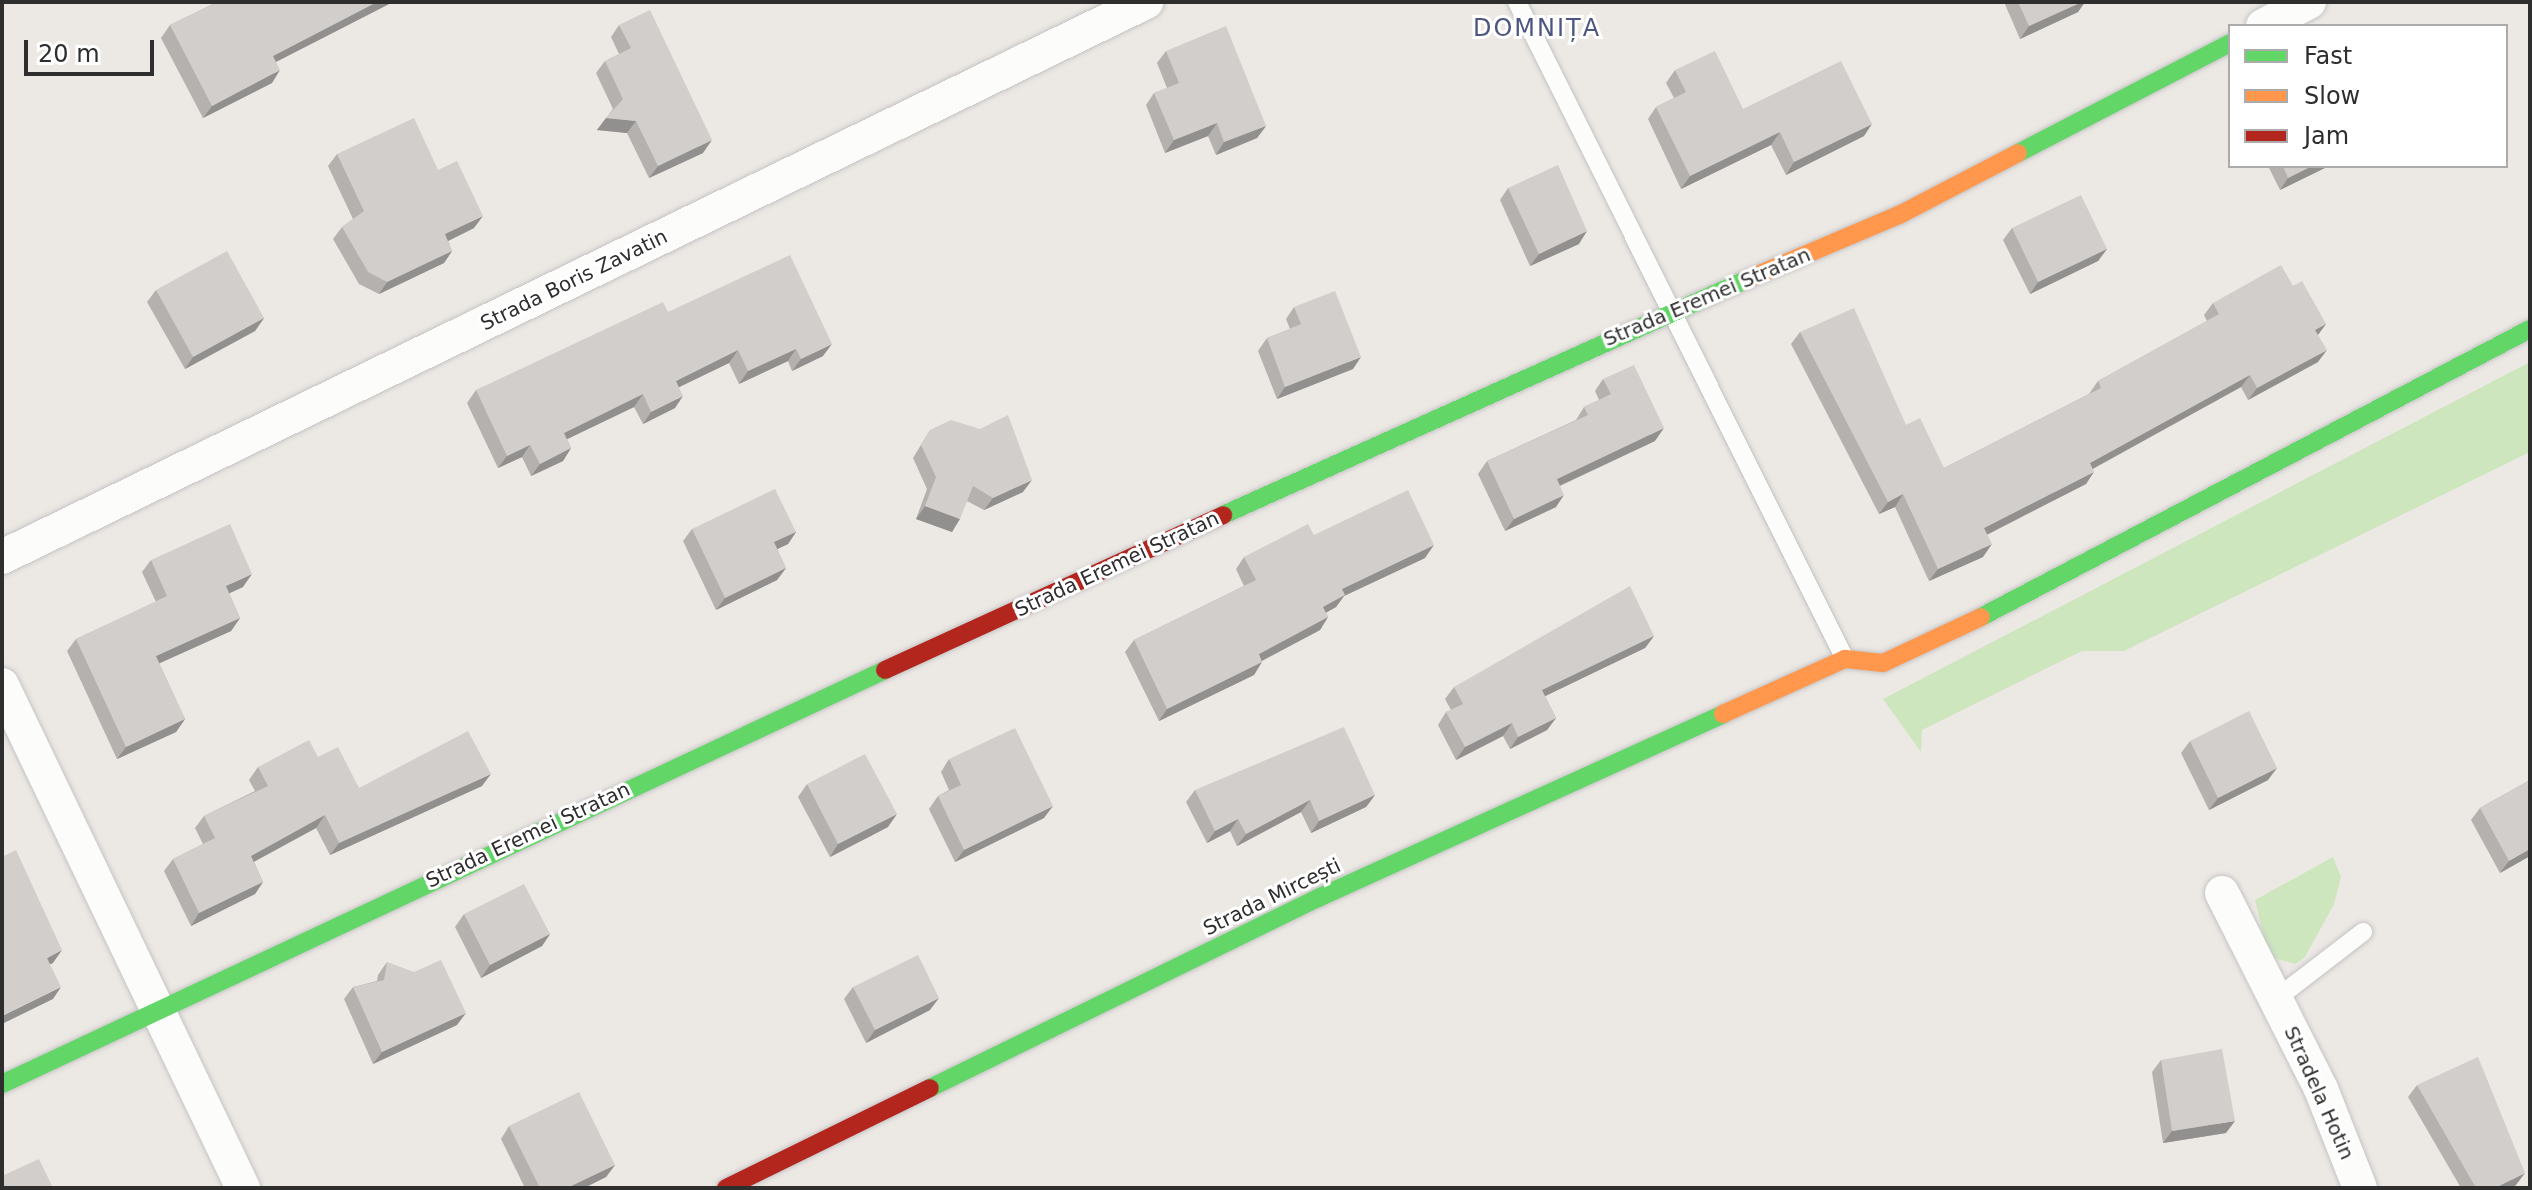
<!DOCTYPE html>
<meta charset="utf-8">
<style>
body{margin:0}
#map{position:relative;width:2532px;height:1190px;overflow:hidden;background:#ece8e4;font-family:"DejaVu Sans",sans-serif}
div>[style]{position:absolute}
.green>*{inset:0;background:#cee6be}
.roads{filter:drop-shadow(0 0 2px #c5c4c5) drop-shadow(0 0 2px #c5c4c5)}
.lane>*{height:18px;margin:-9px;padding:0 9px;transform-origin:9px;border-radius:9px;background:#fcfcfb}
.street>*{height:34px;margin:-17px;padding:0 17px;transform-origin:17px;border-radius:17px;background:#fcfcfb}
.fast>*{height:18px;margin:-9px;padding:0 9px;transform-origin:9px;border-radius:9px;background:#63d668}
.slow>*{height:18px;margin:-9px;padding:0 9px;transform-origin:9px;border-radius:9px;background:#ff974d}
.jam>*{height:18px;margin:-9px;padding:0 9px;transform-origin:9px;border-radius:9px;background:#b3261e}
.wall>*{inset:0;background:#b4b1af}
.shaded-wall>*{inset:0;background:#92908e}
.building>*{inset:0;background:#d1cecb}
span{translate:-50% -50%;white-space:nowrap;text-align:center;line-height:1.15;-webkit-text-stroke:6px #fff;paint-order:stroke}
.street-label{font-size:20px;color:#2e2e2e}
.quarter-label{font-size:24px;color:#4d5680;letter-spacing:2px}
.frame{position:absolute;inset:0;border:4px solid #2e2e2e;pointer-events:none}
.legend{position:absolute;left:2228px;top:24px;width:280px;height:144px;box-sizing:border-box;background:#fff;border:2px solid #ababab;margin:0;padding:10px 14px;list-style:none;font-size:24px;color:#2e2e2e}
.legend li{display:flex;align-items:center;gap:16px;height:40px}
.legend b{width:40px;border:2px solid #ababab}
.scale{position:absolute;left:24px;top:40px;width:130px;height:36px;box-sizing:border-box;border:4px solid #2e2e2e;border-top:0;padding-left:10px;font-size:24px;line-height:28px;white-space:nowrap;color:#2e2e2e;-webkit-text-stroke:6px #fff;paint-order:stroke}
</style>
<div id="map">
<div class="green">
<i style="clip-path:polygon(2530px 362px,2530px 452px,2124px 651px,2082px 651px,2027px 678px,1922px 730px,1921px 752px,1883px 699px)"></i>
<i style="clip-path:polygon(2333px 857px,2341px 877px,2334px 904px,2305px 957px,2295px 964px,2268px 956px,2255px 900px)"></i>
</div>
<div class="roads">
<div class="lane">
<i style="left:1517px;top:2px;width:734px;rotate:63.47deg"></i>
<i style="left:2276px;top:999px;width:110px;rotate:-37.6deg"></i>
</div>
<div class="street">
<i style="left:2263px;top:26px;width:52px;rotate:-27.6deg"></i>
<i style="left:2px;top:557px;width:1272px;rotate:-25.88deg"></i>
<i style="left:2px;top:685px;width:558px;rotate:64.4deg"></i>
<i style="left:2222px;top:893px;width:220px;rotate:63.2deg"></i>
<i style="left:2321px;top:1089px;width:106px;rotate:68.5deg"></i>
</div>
<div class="fast">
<i style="left:2018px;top:153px;width:239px;rotate:-27.4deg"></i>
<i style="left:1223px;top:515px;width:576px;rotate:-24.21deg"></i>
<i style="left:1981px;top:617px;width:620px;rotate:-27.68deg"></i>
<i style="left:2px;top:1084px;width:975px;rotate:-25.12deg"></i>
<i style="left:930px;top:1088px;width:432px;rotate:-26.1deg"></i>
<i style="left:1318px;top:898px;width:445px;rotate:-24.4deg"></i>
</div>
<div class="slow">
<i style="left:1748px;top:279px;width:164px;rotate:-23deg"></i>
<i style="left:1899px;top:215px;width:134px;rotate:-27.5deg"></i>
<i style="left:1723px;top:714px;width:134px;rotate:-24.3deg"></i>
<i style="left:1845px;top:659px;width:38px;rotate:6deg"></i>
<i style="left:1883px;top:663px;width:108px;rotate:-25.1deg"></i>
</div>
<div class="jam">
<i style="left:885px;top:670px;width:372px;rotate:-24.6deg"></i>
<i style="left:726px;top:1188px;width:227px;rotate:-26.1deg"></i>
</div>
</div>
<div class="wall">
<i style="clip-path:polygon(217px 2px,393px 2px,276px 62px,272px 83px,203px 118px,161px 38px,170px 25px)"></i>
<i style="clip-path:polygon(2004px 2px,2085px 2px,2078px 12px,2020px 39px)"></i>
<i style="clip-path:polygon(619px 25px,703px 153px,649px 178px,627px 133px,597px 130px,613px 109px,596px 73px,605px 61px,619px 54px,611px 37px)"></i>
<i style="clip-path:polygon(1166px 51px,1266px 126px,1257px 138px,1216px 155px,1208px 136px,1165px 153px,1146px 105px,1154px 93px,1167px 88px,1157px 63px)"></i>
<i style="clip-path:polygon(1675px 70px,1743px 109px,1864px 136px,1786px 175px,1771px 145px,1681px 189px,1648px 119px,1656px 107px,1674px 98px,1666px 83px)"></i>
<i style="clip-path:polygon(337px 154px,438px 170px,474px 228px,448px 241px,452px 251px,444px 263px,379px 294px,359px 284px,333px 239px,342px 227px,353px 219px,328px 166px)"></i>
<i style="clip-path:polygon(2268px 166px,2329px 166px,2280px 190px)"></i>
<i style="clip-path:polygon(1508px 188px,1579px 244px,1530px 266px,1500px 200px)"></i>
<i style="clip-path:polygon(2012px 228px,2107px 249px,2098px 261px,2030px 294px,2003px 240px)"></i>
<i style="clip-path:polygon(2293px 286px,2326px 324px,2318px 335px,2318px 362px,2248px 400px,2241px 387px,2093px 469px,2086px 484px,1987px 535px,1983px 557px,1929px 581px,1895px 507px,1879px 514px,1791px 344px,1800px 332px,1906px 425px,1944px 468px,2089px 394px,2098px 381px,2207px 321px,2204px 315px,2213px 303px)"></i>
<i style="clip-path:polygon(156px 290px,264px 318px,255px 331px,185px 369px,147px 302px)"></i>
<i style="clip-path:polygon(1294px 307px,1353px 369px,1277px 399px,1258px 351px,1267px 338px,1290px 329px,1286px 319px)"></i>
<i style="clip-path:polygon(668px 312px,823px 356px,792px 371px,788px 361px,739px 384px,729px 363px,679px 387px,675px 408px,643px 424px,634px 407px,567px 439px,571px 448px,563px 461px,531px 476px,522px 457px,498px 468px,467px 403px,476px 390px)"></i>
<i style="clip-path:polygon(1603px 379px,1655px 441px,1560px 486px,1556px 507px,1505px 531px,1478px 474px,1487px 461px,1576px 420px,1584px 407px,1599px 400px,1595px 391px)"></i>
<i style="clip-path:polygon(930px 430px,1023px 492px,984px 510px,967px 501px,952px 532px,916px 519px,927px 489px,913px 458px)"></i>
<i style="clip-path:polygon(692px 529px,796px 532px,788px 544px,777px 549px,786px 568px,777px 580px,716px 610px,683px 541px)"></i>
<i style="clip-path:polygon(1314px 535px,1425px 558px,1344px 596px,1336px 607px,1326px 613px,1328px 617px,1320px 630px,1262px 661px,1254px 675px,1159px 721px,1125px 652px,1134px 640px,1244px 586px,1236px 569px,1244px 557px)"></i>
<i style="clip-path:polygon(151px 560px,243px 587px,229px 593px,240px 618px,231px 631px,159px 663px,185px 719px,176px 732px,117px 759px,67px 651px,76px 639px,156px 602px,142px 572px)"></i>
<i style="clip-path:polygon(1654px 636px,1645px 648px,1545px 696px,1556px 718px,1547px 730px,1510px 749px,1503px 736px,1456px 760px,1438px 725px,1446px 712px,1451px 710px,1445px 699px,1454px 687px)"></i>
<i style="clip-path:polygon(2190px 741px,2268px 780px,2209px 810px,2181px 753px)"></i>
<i style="clip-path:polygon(318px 757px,359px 788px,482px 786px,330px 855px,316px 828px,254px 862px,263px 882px,255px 894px,191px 926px,164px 871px,173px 859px,203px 844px,195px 828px,204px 816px,255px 791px,249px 780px,258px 767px)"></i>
<i style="clip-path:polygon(949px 759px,1044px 818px,955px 862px,929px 809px,938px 796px,949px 790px,941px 772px)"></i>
<i style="clip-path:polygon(2530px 780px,2530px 856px,2500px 873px,2471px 820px,2480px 808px)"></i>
<i style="clip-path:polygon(807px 784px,888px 827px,830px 857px,798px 797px)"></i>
<i style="clip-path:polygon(1195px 790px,1375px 795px,1366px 807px,1311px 833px,1301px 812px,1237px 846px,1230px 831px,1207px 843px,1186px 802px)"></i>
<i style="clip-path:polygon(464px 914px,550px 934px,542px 946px,481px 978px,455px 927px)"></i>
<i style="clip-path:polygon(387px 962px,457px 1025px,373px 1064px,344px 999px,353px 987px,377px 981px,378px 975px)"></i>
<i style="clip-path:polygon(853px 987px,930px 1010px,866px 1043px,844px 999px)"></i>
<i style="clip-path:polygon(2161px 1060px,2226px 1133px,2163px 1143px,2152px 1072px)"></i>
<i style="clip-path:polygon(2417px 1085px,2516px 1185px,2511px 1188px,2461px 1188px,2408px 1097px)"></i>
<i style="clip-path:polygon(509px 1126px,615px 1165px,606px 1177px,584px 1188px,525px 1188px,501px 1139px)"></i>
</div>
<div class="shaded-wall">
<i style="clip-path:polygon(377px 2px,393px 2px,264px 68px,273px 56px)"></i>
<i style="clip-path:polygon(2082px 2px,2085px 2px,2078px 12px,2020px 39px,2029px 26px)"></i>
<i style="clip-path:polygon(280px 70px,272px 83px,203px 118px,212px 106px)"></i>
<i style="clip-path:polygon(606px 118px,636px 121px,627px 133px,597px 130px)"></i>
<i style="clip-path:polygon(1217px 123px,1208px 136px,1165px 153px,1174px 140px)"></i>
<i style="clip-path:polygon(1872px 124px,1864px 136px,1786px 175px,1794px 162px)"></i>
<i style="clip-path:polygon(1266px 126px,1257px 138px,1216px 155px,1224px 142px)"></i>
<i style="clip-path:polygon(1780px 132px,1771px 145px,1681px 189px,1690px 176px)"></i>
<i style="clip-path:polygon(712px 140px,703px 153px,649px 178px,658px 166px)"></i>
<i style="clip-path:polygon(2312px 166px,2329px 166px,2280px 190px,2288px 178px)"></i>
<i style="clip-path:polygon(483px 216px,474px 228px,436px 247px,445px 234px)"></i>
<i style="clip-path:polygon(1587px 231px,1579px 244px,1530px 266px,1539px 254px)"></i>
<i style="clip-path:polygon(2107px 249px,2098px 261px,2030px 294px,2038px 282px)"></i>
<i style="clip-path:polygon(452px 251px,444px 263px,379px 294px,387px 282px)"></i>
<i style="clip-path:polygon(264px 318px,255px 331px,185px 369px,193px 357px)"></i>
<i style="clip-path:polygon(2326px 324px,2317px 336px,2315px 330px)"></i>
<i style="clip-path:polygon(832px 344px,823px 356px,792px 371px,801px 359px)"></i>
<i style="clip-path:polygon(796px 349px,788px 361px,739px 384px,748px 371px)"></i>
<i style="clip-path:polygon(738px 350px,729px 363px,667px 393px,676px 381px)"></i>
<i style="clip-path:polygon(2327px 350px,2318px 362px,2248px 400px,2257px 388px)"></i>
<i style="clip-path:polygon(1361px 357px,1353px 369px,1277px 399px,1285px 387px)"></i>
<i style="clip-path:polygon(2250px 375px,2241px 387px,2081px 475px,2090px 463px)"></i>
<i style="clip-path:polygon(643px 394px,634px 407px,555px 445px,564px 433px)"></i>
<i style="clip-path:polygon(683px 396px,675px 408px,643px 424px,651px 412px)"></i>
<i style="clip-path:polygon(1664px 428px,1655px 441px,1548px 491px,1557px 479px)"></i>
<i style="clip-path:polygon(530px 445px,522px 457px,498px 468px,507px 456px)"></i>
<i style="clip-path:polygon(571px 448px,563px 461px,531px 476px,540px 464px)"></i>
<i style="clip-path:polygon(2094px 472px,2086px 484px,1976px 540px,1984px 528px)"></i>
<i style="clip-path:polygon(1032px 480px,1023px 492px,984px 510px,993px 498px)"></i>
<i style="clip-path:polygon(1903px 494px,1895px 507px,1879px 514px,1888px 502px)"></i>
<i style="clip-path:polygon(1564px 495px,1556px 507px,1505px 531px,1514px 519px)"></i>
<i style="clip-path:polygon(925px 506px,960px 519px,952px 532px,916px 519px)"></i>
<i style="clip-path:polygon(796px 532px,788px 544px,765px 555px,774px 542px)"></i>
<i style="clip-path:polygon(1992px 544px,1983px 557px,1929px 581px,1938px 569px)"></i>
<i style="clip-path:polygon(1434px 545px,1425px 558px,1344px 596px,1336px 607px,1314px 619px,1323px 607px,1342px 589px)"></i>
<i style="clip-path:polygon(786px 568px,777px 580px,716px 610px,725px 598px)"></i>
<i style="clip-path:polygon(252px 574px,243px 587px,217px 599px,226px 586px)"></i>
<i style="clip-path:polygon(1328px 617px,1320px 630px,1250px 667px,1259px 654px)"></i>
<i style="clip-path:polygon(240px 618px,231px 631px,147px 669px,156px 656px)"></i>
<i style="clip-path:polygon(1654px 636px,1645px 648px,1533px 702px,1542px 690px)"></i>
<i style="clip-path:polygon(1262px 662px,1254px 675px,1159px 721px,1167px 709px)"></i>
<i style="clip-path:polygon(1556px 718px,1547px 730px,1510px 749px,1518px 737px)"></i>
<i style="clip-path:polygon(185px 719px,176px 732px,117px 759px,126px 747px)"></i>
<i style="clip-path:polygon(1512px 723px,1503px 736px,1456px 760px,1465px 747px)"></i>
<i style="clip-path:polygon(2277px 768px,2268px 780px,2209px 810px,2218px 798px)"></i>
<i style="clip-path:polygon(491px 774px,482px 786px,330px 855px,339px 843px)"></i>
<i style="clip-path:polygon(1375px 795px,1366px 807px,1311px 833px,1319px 821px)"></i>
<i style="clip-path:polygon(1310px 800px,1301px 812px,1237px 846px,1246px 834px)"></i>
<i style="clip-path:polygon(1053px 806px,1044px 818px,955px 862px,964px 850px)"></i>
<i style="clip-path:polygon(897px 814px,888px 827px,830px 857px,838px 844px)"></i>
<i style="clip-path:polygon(325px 815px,316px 828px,242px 868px,251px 856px)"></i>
<i style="clip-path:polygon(1238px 819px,1230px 831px,1207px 843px,1215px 831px)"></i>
<i style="clip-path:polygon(2530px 849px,2530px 856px,2500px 873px,2509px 861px)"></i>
<i style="clip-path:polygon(263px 882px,255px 894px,191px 926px,199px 913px)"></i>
<i style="clip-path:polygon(550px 934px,542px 946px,481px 978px,490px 965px)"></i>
<i style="clip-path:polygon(62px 950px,53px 963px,39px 970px,47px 958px)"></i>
<i style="clip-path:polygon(61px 987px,53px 999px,2px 1024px,2px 1016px)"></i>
<i style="clip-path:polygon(939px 998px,930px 1010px,866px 1043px,875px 1030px)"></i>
<i style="clip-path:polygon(466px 1013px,457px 1025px,373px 1064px,382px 1052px)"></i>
<i style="clip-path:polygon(2235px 1121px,2226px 1133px,2163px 1143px,2172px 1131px)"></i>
<i style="clip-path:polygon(615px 1165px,606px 1177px,584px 1188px,567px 1188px)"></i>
<i style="clip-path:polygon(2525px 1173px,2516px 1185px,2511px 1188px,2495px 1188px)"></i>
</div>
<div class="building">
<i style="clip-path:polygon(217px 2px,377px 2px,273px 56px,280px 70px,212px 106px,170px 25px)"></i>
<i style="clip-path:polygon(2018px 2px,2082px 2px,2029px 26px)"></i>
<i style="clip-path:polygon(650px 10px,712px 140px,658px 166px,636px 121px,606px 118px,623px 99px,605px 61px,631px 48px,619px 25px)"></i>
<i style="clip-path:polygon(1226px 26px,1266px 126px,1224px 142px,1217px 123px,1174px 140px,1154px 93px,1179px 83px,1166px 51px)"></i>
<i style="clip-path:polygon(1715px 51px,1743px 109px,1841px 61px,1872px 124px,1794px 162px,1780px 132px,1690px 176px,1656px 107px,1686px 92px,1675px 70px)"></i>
<i style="clip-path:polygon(414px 118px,438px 170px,457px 161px,483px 216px,445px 234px,452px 251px,387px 282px,368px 272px,342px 227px,364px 211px,337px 154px)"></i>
<i style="clip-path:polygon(1558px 165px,1587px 231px,1539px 254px,1508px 188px)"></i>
<i style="clip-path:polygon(2283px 166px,2312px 166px,2288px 178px)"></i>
<i style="clip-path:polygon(2081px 195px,2107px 249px,2038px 282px,2012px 228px)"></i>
<i style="clip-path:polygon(227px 251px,264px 318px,193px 357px,156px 290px)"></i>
<i style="clip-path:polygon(790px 255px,832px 344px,801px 359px,796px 349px,748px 371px,738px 350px,676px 381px,683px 396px,651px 412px,643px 394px,564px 433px,571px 448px,540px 464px,530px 445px,507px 456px,476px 390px,663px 302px,668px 312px)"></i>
<i style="clip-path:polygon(2281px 265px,2293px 286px,2302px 281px,2326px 324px,2315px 330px,2327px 350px,2257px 388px,2250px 375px,2090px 463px,2094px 472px,1984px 528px,1992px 544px,1938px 569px,1903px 494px,1888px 502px,1800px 332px,1854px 308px,1906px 425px,1920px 418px,1944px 468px,2101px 388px,2098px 381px,2219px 314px,2213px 303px)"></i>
<i style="clip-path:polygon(1335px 291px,1361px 357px,1285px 387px,1267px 338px,1301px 324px,1294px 307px)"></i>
<i style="clip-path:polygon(1634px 365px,1664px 428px,1557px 479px,1564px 495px,1514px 519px,1487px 461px,1588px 415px,1584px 407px,1611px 394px,1603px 379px)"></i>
<i style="clip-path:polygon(1008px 415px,1032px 480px,993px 498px,973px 486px,960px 519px,925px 506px,936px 477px,921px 445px,930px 430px,951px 420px,980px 429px)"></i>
<i style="clip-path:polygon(775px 489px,796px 532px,774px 542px,786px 568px,725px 598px,692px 529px)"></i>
<i style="clip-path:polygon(1408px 490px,1434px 545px,1342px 589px,1345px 595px,1323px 607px,1328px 617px,1259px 654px,1262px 662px,1167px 709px,1134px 640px,1256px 580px,1244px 557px,1308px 524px,1314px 535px)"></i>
<i style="clip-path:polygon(230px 524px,252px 574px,226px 586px,240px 618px,156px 656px,185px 719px,126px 747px,76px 639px,167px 596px,151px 560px)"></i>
<i style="clip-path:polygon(1630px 586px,1654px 636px,1542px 690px,1556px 718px,1518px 737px,1512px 723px,1465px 747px,1446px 712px,1463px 704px,1454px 687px)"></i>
<i style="clip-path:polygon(2249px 711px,2277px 768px,2218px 798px,2190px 741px)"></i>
<i style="clip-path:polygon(1344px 727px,1375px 795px,1319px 821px,1310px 800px,1246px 834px,1238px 819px,1215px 831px,1195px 790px)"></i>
<i style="clip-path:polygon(1015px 728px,1053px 806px,964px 850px,938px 796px,961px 785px,949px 759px)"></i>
<i style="clip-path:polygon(468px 731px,491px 774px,339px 843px,325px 815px,251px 856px,263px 882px,199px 913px,173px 859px,215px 838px,204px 816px,268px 786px,258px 767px,309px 740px,318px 757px,338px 747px,359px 788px)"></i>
<i style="clip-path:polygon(865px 754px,897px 814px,838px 844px,807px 784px)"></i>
<i style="clip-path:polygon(2530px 780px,2530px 849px,2509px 861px,2480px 808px)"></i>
<i style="clip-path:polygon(16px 850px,62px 950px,47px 958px,61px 987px,2px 1016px,2px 857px)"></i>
<i style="clip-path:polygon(524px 884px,550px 934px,490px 965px,464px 914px)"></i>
<i style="clip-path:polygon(918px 955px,939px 998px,875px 1030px,853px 987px)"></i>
<i style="clip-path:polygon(441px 960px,466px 1013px,382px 1052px,353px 987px,384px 980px,387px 962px,414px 972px)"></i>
<i style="clip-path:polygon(2222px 1049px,2235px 1121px,2172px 1131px,2161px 1060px)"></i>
<i style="clip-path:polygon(2478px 1057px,2525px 1173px,2495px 1188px,2476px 1188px,2417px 1085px)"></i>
<i style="clip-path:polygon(579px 1092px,615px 1165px,567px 1188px,540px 1188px,509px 1126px)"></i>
<i style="clip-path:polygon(39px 1159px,53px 1188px,2px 1188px,2px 1176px)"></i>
</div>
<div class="street-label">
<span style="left:574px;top:280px;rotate:-26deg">Strada Boris Zavatin</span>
<span style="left:1707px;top:297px;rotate:-23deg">Strada Eremei Stratan</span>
<span style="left:1117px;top:564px;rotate:-25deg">Strada Eremei Stratan</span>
<span style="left:528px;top:835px;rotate:-25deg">Strada Eremei Stratan</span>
<span style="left:1272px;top:897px;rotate:-26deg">Strada Mircești</span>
<span style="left:2319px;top:1093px;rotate:66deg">Stradela Hotin</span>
</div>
<div class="quarter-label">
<span style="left:1537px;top:29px">DOMNIȚA</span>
</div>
<div class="frame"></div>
<ul class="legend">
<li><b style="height:10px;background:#63d668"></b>Fast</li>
<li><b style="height:10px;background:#ff974d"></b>Slow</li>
<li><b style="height:10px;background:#b3261e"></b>Jam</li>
</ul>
<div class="scale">20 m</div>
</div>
